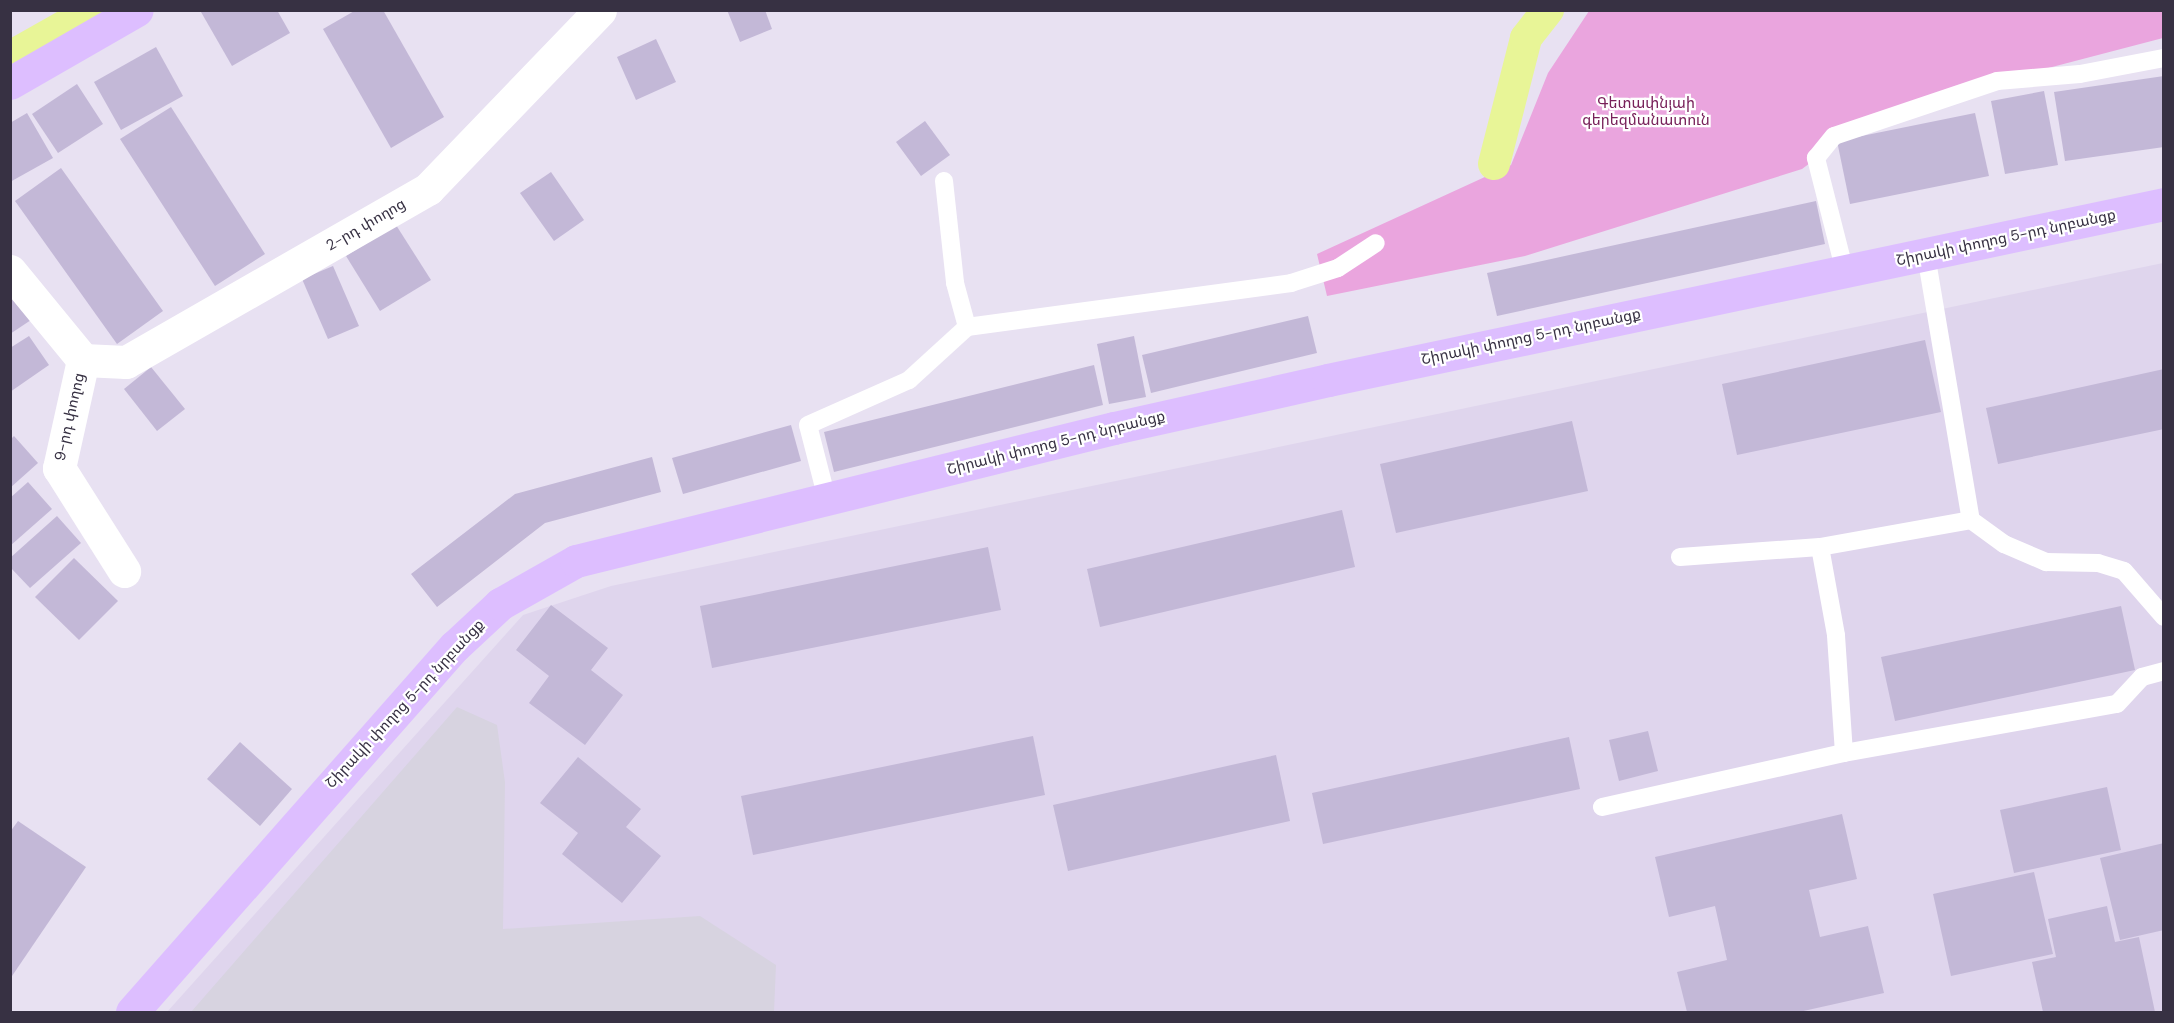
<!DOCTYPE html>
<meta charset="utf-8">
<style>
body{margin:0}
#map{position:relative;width:2174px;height:1023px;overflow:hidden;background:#e8e1f2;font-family:"DM Sans","Noto Sans Armenian",sans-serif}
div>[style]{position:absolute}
.residential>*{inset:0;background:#dfd5ed}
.industrial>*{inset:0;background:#d7d3e0}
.green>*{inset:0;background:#eaa5de}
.canal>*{height:32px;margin:-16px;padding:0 16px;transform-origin:16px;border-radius:16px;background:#e8f597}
.building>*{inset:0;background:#c3b8d7}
.lane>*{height:18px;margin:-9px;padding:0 9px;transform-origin:9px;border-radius:9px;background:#fff}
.street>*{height:33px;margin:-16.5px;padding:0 16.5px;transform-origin:16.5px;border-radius:16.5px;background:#fff}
.secondary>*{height:33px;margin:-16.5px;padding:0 16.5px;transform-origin:16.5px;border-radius:16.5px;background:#ddbeff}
span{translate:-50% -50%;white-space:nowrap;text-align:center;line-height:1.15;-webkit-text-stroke:4.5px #fff;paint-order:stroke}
.park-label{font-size:15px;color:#78215a}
.street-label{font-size:15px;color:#373143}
.frame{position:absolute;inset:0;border:12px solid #373143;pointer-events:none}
</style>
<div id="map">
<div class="residential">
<i style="clip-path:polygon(2163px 263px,2163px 1012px,167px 1012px,523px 615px,611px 586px)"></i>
</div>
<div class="industrial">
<i style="clip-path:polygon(457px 707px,497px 725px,505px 782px,503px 929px,700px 916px,776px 965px,774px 1012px,191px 1012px)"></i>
</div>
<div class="green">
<i style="clip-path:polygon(1589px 11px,2163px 11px,2163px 38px,1877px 113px,1802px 169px,1525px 256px,1327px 296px,1317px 254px,1511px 165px,1548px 73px)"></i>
</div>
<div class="canal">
<i style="left:10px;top:57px;width:95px;rotate:-29.5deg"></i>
<i style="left:1494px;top:164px;width:130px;rotate:-75.7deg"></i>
<i style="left:1526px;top:38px;width:36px;rotate:-52deg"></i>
</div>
<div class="building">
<i style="clip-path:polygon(204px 10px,277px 10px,290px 33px,232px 66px,201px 12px)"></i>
<i style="clip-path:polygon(356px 10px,383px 10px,444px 117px,391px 148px,323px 29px)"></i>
<i style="clip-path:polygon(727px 10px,765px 10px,772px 29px,740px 42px)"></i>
<i style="clip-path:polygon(656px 39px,676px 82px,636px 100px,617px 57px)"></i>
<i style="clip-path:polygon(156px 47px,183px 96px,121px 130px,94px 82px)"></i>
<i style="clip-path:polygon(2164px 76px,2164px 147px,2065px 161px,2054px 92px)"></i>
<i style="clip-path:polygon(77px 84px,103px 124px,58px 153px,32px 114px)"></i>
<i style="clip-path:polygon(2044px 91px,2058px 165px,2005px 174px,1991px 101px)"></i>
<i style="clip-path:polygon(171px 107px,265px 254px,215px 286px,120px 139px)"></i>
<i style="clip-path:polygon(27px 113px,53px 158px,10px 182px,10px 123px)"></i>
<i style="clip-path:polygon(1975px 113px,1989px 176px,1850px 204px,1837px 141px)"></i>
<i style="clip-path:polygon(925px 121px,950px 155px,921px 176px,896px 142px)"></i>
<i style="clip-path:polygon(61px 168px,163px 311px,117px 344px,15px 201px)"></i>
<i style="clip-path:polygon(551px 172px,584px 220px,554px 241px,520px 193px)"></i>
<i style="clip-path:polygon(1816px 201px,1825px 244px,1497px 316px,1487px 273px)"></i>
<i style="clip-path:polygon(396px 225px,431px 280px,380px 311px,346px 256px)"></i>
<i style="clip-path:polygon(333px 266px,359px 326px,328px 339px,302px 279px)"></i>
<i style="clip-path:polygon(10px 289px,31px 320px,10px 334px)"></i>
<i style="clip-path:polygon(1308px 316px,1317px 353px,1151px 393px,1142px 355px)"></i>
<i style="clip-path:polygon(29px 336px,49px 365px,10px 392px,10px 348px)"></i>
<i style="clip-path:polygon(1134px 336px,1146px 397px,1109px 404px,1097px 344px)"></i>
<i style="clip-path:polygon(1925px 340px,1941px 412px,1737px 455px,1722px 384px)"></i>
<i style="clip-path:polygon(1094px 365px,1103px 405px,834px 472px,824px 432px)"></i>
<i style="clip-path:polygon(151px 367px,185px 409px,157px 431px,124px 389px)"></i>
<i style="clip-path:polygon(2164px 369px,2164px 429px,1998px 464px,1986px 408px)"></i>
<i style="clip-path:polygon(1572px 421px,1588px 491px,1396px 533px,1380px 464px)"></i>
<i style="clip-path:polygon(791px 425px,801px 461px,683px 494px,672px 458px)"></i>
<i style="clip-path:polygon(14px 436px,38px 463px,10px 488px,10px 440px)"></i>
<i style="clip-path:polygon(652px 457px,661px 492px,545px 523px,437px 607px,411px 574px,515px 494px)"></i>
<i style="clip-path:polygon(28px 482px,52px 509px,10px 546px,10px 498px)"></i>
<i style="clip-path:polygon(1342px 510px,1355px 567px,1100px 627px,1087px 569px)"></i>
<i style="clip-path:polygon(57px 516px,81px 543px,30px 588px,10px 567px,10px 558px)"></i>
<i style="clip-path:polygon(988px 547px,1001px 610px,712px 668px,700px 606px)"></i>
<i style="clip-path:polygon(74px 558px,118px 601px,79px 640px,35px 597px)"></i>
<i style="clip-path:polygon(551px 605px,608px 648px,591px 670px,623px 695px,585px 745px,529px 703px,549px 676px,516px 650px)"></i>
<i style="clip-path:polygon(2121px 606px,2135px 670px,1895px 721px,1881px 657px)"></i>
<i style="clip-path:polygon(1648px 731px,1658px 771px,1619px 781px,1609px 740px)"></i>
<i style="clip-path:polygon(1033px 736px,1045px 795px,753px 855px,741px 796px)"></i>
<i style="clip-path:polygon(1569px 737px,1580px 789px,1323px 844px,1312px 793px)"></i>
<i style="clip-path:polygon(240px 742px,292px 789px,260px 826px,207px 779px)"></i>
<i style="clip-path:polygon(1276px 755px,1290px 821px,1068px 871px,1053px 805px)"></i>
<i style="clip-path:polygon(578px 757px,641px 809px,626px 827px,661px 856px,622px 903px,562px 854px,578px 833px,540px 803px)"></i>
<i style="clip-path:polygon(2107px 787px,2121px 850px,2014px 873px,2000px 810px)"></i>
<i style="clip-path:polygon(1842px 814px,1857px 879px,1809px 890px,1820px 937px,1868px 926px,1884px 993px,1799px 1012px,1687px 1012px,1677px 972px,1727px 960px,1715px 906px,1669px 917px,1655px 857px)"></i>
<i style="clip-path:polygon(18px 821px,86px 867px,10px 979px,10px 832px)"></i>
<i style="clip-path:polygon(2164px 843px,2164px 930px,2120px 940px,2100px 858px)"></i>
<i style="clip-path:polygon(2034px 872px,2053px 954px,1951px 976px,1933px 894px)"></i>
<i style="clip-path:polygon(2107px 906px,2115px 942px,2139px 937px,2155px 1012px,2043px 1012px,2032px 962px,2056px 957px,2048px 919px)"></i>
</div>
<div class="lane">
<i style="left:944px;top:181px;width:103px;rotate:83.8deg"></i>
<i style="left:955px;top:283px;width:46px;rotate:74.7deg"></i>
<i style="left:1926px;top:255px;width:269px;rotate:80.4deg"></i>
<i style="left:1845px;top:272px;width:118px;rotate:-104.3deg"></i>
<i style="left:1816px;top:158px;width:28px;rotate:-51deg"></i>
<i style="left:1834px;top:136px;width:172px;rotate:-18.6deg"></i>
<i style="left:1997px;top:81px;width:83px;rotate:-4.8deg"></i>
<i style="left:2080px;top:74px;width:86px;rotate:-10.8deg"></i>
<i style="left:827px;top:499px;width:76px;rotate:-104.4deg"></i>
<i style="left:808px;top:425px;width:111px;rotate:-24deg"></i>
<i style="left:909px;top:380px;width:79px;rotate:-42.4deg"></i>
<i style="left:967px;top:327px;width:327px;rotate:-7.7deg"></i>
<i style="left:1291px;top:283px;width:49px;rotate:-17.7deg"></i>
<i style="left:1338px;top:268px;width:45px;rotate:-33.3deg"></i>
<i style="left:1680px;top:557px;width:140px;rotate:-4.1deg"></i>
<i style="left:1844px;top:753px;width:277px;rotate:-10.2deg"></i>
<i style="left:2117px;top:704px;width:37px;rotate:-47deg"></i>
<i style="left:2142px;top:677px;width:23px;rotate:-15deg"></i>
<i style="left:1602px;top:807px;width:248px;rotate:-12.6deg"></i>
<i style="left:1844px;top:753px;width:118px;rotate:-93.9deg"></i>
<i style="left:1836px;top:635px;width:89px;rotate:-100.3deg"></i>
<i style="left:1820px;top:547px;width:153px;rotate:-10.1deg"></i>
<i style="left:1971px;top:520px;width:41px;rotate:36deg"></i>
<i style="left:2004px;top:544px;width:46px;rotate:23.2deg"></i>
<i style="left:2046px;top:562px;width:52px;rotate:1.1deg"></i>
<i style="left:2098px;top:563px;width:27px;rotate:17deg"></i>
<i style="left:2124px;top:571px;width:61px;rotate:49deg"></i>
</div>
<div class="street">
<i style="left:10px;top:271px;width:115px;rotate:50.6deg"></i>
<i style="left:83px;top:360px;width:111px;rotate:102.5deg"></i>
<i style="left:59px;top:468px;width:122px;rotate:57.7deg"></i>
<i style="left:83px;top:360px;width:43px;rotate:2.7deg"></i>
<i style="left:126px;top:362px;width:348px;rotate:-29.8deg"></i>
<i style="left:428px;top:189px;width:248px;rotate:-46.1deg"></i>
</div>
<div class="secondary">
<i style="left:10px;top:83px;width:146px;rotate:-29.9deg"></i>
<i style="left:132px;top:1012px;width:488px;rotate:-48.6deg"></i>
<i style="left:455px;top:646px;width:62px;rotate:-43deg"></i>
<i style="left:500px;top:604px;width:87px;rotate:-29.5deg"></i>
<i style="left:576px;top:561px;width:554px;rotate:-13.89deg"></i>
<i style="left:1114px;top:428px;width:219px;rotate:-12.6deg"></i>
<i style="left:1328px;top:380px;width:854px;rotate:-11.89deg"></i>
</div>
<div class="park-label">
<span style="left:1646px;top:112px">Գետափնյաի<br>գերեզմանատուն</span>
</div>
<div class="street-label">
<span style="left:366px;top:225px;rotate:-30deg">2-րդ փողոց</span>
<span style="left:2006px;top:238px;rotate:-12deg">Շիրակի փողոց 5-րդ նրբանցք</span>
<span style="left:1531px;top:337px;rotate:-12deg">Շիրակի փողոց 5-րդ նրբանցք</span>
<span style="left:70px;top:417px;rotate:-77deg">9-րդ փողոց</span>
<span style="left:1056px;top:443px;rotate:-14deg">Շիրակի փողոց 5-րդ նրբանցք</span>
<span style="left:405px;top:704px;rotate:-47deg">Շիրակի փողոց 5-րդ նրբանցք</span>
</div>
<div class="frame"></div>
</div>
